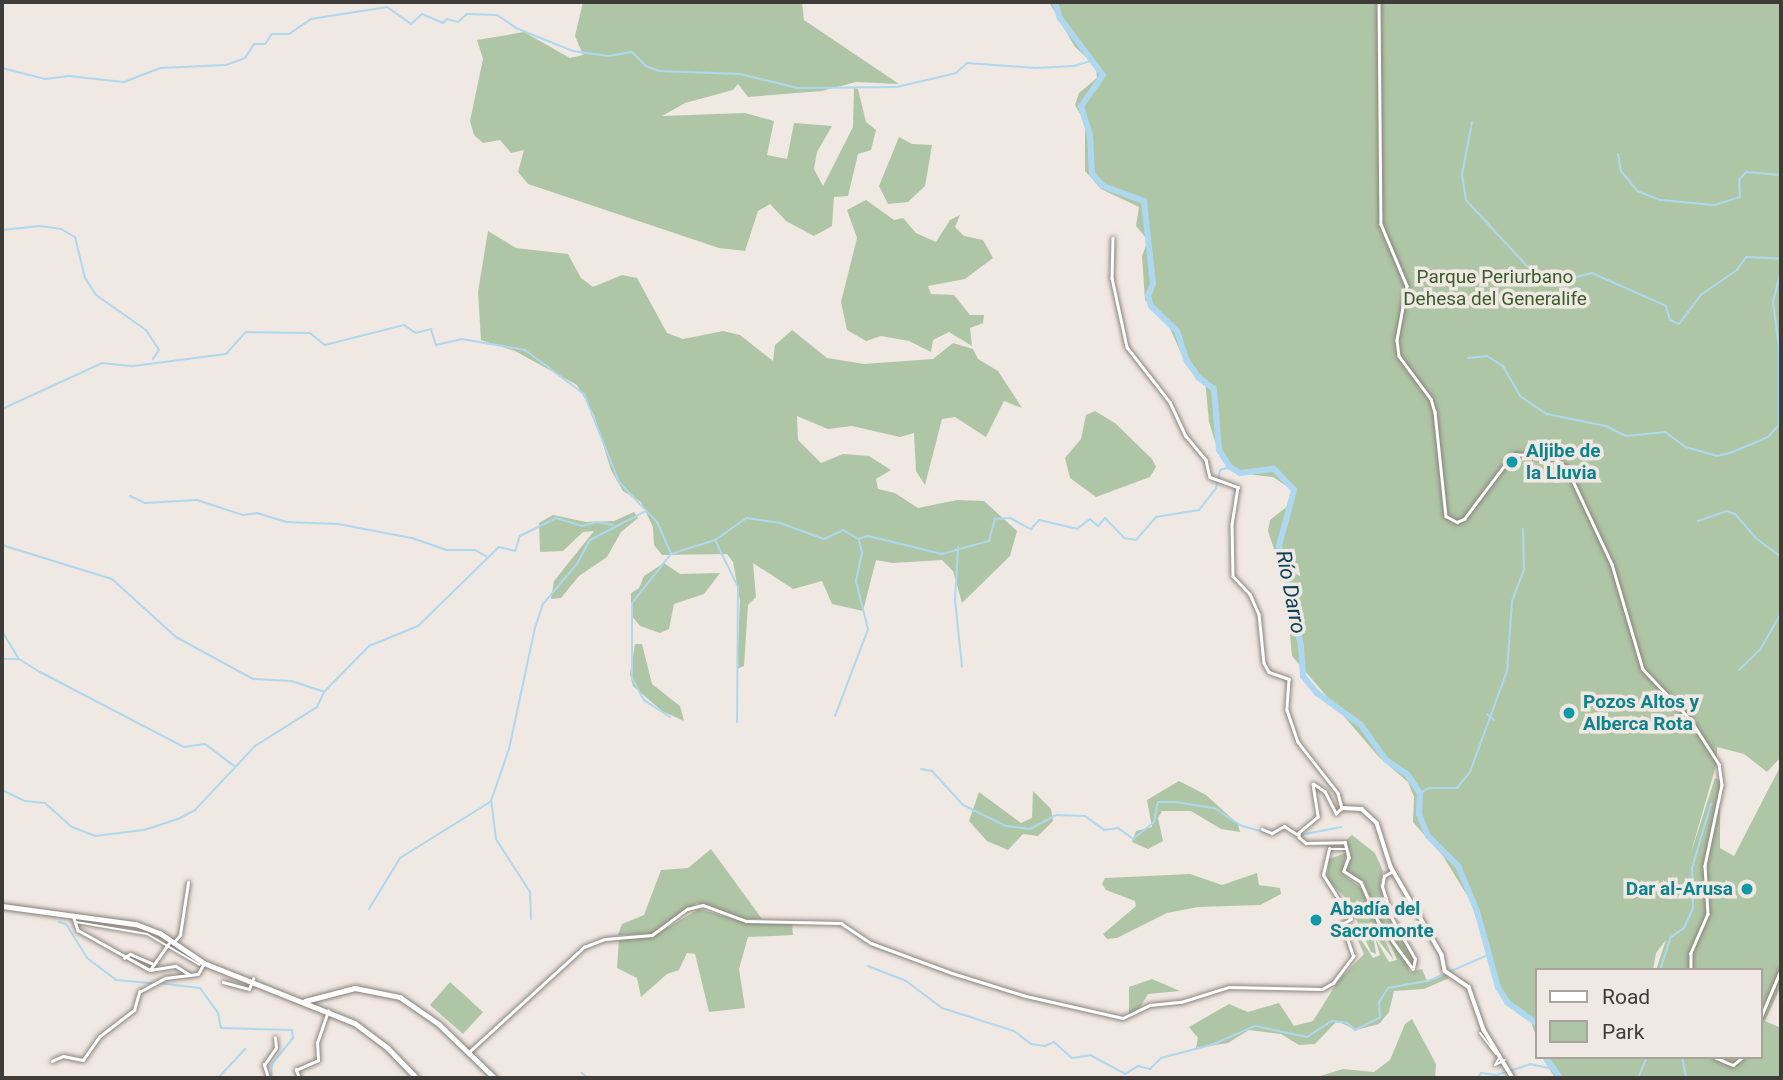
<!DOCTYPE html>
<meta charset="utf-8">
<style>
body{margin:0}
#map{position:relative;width:1783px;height:1080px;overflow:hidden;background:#f0e8e2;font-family:Roboto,sans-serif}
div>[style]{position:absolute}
.green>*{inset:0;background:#afc6a6}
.stream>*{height:2px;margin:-1px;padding:0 1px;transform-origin:1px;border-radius:1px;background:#aed8f0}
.river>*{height:6px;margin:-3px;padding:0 3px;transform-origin:3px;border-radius:3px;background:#aed8f0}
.roads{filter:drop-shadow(0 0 2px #857e78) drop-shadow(0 0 2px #857e78)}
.pedestrian>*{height:2px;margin:-1px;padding:0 1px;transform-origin:1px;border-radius:1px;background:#fff}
.minor>*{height:2.5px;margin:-1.25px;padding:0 1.25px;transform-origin:1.25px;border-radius:1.25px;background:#fff}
.tertiary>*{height:3.5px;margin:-1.75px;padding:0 1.75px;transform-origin:1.75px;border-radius:1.75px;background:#fff}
.secondary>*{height:4.5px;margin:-2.25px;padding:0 2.25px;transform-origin:2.25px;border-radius:2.25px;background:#fff}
.dots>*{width:19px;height:19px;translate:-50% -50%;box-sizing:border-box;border:4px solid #f0e8e2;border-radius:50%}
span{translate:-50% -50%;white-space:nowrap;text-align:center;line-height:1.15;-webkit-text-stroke:7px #f0e8e2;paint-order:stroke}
.park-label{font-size:19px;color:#3a5d2c}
.culture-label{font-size:19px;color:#0d838f;font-weight:700}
.left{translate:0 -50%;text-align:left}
.right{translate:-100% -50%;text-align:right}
.water-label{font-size:21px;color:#0b425a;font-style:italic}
.frame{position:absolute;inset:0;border:4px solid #3e3b39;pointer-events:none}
.legend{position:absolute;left:1535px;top:968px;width:228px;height:91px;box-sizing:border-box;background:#f0e8e2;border:2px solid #a9a39e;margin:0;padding:9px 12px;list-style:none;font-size:21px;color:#3e3b39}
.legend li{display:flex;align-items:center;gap:14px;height:35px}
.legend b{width:35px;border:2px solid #a9a39e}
</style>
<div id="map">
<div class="green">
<i style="clip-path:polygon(583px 2px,802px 2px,804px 20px,899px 84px,856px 82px,822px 91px,748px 97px,738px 84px,733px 90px,685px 103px,662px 116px,745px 113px,774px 121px,767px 155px,787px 159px,794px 123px,832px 126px,817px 152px,814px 169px,823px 186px,853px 127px,854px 88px,858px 89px,866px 122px,876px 130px,871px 150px,858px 154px,848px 196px,834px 197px,832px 226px,814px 236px,786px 221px,770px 204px,758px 211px,745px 251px,719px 248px,528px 184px,518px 172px,524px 150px,511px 153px,500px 140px,483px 143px,474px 135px,470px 121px,483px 59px,477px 40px,524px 32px,570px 58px,583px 55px,575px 36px)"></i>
<i style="clip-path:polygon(1049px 2px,1781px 2px,1781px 757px,1767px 772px,1744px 754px,1717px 747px,1717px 762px,1690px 856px,1715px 778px,1720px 780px,1720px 848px,1734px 856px,1781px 765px,1781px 986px,1765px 1021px,1781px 1028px,1781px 1078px,1555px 1078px,1542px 1057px,1760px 1057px,1760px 970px,1656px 970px,1666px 940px,1656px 953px,1653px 970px,1536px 970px,1536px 1036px,1529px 1016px,1503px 996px,1470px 900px,1443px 856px,1413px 822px,1414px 797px,1408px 782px,1379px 757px,1292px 656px,1285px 582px,1268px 531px,1270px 520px,1294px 501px,1294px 491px,1273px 477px,1239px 473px,1219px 454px,1209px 422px,1205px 379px,1186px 364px,1168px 324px,1145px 300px,1142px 256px,1148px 240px,1136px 226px,1139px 207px,1101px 189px,1085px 171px,1085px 122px,1075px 105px,1079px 93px,1097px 78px,1096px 66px,1075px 47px)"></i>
<i style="clip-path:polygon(899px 137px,912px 144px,932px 145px,925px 186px,908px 202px,888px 204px,879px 186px)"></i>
<i style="clip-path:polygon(866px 200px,894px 220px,903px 218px,916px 233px,936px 242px,950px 220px,960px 215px,955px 227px,964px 236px,983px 240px,993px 258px,965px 279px,928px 286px,931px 294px,954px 295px,970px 315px,984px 315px,983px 323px,970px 328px,972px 346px,949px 332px,933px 340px,931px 352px,909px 341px,881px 336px,866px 341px,847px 330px,841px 302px,857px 238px,847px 210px)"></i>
<i style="clip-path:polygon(488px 231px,516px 248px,568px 254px,581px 278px,593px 287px,622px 275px,637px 278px,667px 333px,683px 339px,723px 331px,740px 335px,773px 361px,775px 345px,792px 330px,827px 358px,864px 364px,933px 359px,953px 343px,973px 349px,978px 359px,998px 371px,1022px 408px,1004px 401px,986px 437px,955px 417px,942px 419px,925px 485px,916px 471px,914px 433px,900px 437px,852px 426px,828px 429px,797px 416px,798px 440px,821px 463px,843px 454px,869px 456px,891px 470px,876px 479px,878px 489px,895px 493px,918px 508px,957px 500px,984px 501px,1017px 531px,1010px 556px,962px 603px,953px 571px,942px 560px,893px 563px,876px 560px,863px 611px,832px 604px,822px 581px,793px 589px,753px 563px,756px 597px,748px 605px,744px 666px,737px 669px,740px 601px,733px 562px,727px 554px,662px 555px,654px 545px,653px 527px,641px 502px,623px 491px,611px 470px,594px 415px,577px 385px,515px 351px,481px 340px,478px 292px)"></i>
<i style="clip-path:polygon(1095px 411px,1115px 423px,1152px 459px,1156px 467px,1150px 477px,1096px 497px,1070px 478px,1065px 458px,1081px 439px,1086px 415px)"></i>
<i style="clip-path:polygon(634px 512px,638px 518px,621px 532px,607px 557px,579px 576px,561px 598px,551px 599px,554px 581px,594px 531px,583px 532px,563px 551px,540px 552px,539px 523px,553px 515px,586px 522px,614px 521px)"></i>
<i style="clip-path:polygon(664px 563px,680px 574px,720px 573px,704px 594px,674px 604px,669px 629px,660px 633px,640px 626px,631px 615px,631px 593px,639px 588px,644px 576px)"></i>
<i style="clip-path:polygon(635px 644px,642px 644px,652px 684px,680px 706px,684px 721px,662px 711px,633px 686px,630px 674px)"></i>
<i style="clip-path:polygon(1179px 781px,1206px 795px,1238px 824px,1240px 832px,1221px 829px,1191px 811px,1162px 811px,1158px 818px,1163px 841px,1148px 849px,1132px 842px,1136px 831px,1152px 827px,1147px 800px)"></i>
<i style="clip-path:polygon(1033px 791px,1051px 809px,1053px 821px,1038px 836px,1023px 834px,1008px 850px,987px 841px,969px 821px,979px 792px,1021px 823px,1032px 818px)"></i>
<i style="clip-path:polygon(1352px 835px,1375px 853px,1383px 871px,1380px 885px,1388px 916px,1413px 958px,1414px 966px,1380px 920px,1364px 882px,1346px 871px,1351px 854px,1346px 840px)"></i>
<i style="clip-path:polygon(711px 849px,762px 919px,745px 919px,697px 903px,651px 934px,618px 935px,622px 924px,644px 915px,661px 870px,688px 868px)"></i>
<i style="clip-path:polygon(1346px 853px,1343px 874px,1362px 889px,1394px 960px,1373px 934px,1376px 954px,1371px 952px,1347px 899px,1327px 880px,1329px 859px)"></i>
<i style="clip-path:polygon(1257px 873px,1259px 885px,1280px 888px,1281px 894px,1260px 905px,1198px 907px,1167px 913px,1117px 938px,1107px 939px,1103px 934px,1136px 906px,1135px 901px,1106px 890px,1102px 884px,1105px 878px,1190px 874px,1222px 885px)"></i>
<i style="clip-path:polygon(699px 909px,745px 922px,792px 923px,793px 935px,748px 937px,739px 969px,745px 1008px,709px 1012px,695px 954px,687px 953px,679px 970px,667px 974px,641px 997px,637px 978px,617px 968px,619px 939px,652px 937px)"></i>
<i style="clip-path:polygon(1351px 924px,1373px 958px,1380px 955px,1375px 938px,1389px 962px,1397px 960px,1385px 931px,1401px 950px,1410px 972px,1422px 969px,1427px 981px,1444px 973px,1449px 978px,1424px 989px,1394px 991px,1389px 1012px,1379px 1024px,1356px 1030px,1337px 1021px,1315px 1044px,1299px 1045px,1281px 1034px,1249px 1030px,1228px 1043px,1196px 1048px,1198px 1038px,1189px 1027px,1229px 1004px,1248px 1012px,1279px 1003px,1294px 1026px,1313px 1021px,1338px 981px,1364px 954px)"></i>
<i style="clip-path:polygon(1152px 979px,1180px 991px,1148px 994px,1138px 1011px,1129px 1015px,1129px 987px)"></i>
<i style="clip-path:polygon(450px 982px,483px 1012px,463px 1034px,430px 1005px)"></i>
<i style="clip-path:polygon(1412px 1019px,1436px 1064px,1435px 1078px,1314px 1078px,1343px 1069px,1374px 1072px,1390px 1060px,1405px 1024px)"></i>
</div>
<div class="stream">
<i style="left:2px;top:68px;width:44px;rotate:14.3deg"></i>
<i style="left:45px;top:79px;width:24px;rotate:-7deg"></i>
<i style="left:69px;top:76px;width:55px;rotate:6.2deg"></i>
<i style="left:124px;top:82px;width:39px;rotate:-21deg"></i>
<i style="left:160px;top:68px;width:66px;rotate:-2.6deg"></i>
<i style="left:226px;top:65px;width:20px;rotate:-20deg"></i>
<i style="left:245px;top:58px;width:17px;rotate:-57deg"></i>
<i style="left:254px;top:44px;width:11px"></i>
<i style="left:265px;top:44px;width:12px;rotate:-55deg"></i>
<i style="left:272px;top:34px;width:17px"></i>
<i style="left:289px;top:34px;width:27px;rotate:-34deg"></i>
<i style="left:311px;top:19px;width:77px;rotate:-9deg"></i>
<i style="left:387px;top:7px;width:29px;rotate:35deg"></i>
<i style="left:411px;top:24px;width:15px;rotate:-42deg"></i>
<i style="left:422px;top:14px;width:23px;rotate:23deg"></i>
<i style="left:443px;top:23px;width:6px;rotate:-45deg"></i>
<i style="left:447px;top:19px;width:11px;rotate:15deg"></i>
<i style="left:458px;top:22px;width:12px;rotate:-42deg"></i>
<i style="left:467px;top:14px;width:30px;rotate:2deg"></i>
<i style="left:497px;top:15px;width:23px;rotate:34deg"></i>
<i style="left:516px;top:28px;width:61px;rotate:22deg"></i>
<i style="left:573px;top:51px;width:36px;rotate:8deg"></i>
<i style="left:609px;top:56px;width:23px;rotate:-10deg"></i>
<i style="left:632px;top:52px;width:20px;rotate:45deg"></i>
<i style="left:646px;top:66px;width:14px;rotate:21deg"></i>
<i style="left:659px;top:71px;width:81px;rotate:2.1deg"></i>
<i style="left:740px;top:74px;width:59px;rotate:13.8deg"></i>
<i style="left:797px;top:88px;width:100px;rotate:-0.6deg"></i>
<i style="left:897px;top:87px;width:61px;rotate:-13.3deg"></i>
<i style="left:956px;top:73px;width:15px;rotate:-42deg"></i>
<i style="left:967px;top:63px;width:69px;rotate:4.1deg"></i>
<i style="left:1036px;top:68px;width:38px;rotate:-3deg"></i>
<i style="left:1074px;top:66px;width:21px;rotate:-17deg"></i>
<i style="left:1472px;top:122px;width:54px;rotate:100.7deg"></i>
<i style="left:1462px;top:175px;width:25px;rotate:81deg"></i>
<i style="left:1466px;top:200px;width:90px;rotate:47.3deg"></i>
<i style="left:1527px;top:266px;width:40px;rotate:21deg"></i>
<i style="left:1564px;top:280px;width:29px;rotate:-14deg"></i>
<i style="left:1592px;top:273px;width:81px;rotate:24deg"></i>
<i style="left:1666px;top:306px;width:15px;rotate:74deg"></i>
<i style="left:1670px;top:320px;width:10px;rotate:24deg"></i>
<i style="left:1679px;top:324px;width:38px;rotate:-53deg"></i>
<i style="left:1702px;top:294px;width:42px;rotate:-34.4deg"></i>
<i style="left:1737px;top:270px;width:16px;rotate:-55deg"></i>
<i style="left:1746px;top:257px;width:35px;rotate:3deg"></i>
<i style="left:1618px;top:154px;width:17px;rotate:80deg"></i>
<i style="left:1621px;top:171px;width:26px;rotate:51deg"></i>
<i style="left:1637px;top:191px;width:26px;rotate:21deg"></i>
<i style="left:1661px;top:200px;width:53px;rotate:5.4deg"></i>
<i style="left:1714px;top:205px;width:27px;rotate:-17deg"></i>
<i style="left:1740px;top:197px;width:17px;rotate:-93deg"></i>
<i style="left:1739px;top:180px;width:11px;rotate:-49deg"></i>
<i style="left:1746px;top:172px;width:35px;rotate:5deg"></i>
<i style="left:2px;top:230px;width:38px;rotate:-6deg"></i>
<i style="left:40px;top:226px;width:21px;rotate:8deg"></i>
<i style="left:61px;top:229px;width:16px;rotate:30deg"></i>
<i style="left:75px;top:237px;width:42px;rotate:76.3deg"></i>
<i style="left:85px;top:278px;width:20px;rotate:57deg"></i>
<i style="left:96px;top:295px;width:61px;rotate:35deg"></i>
<i style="left:146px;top:330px;width:24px;rotate:57deg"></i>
<i style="left:159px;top:350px;width:11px;rotate:124deg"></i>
<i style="left:1468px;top:358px;width:19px;rotate:-6deg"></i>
<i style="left:1487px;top:356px;width:19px;rotate:32deg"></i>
<i style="left:1503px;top:366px;width:34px;rotate:60deg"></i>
<i style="left:1520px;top:396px;width:32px;rotate:34deg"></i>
<i style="left:1547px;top:414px;width:60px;rotate:11.5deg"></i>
<i style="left:1606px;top:426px;width:22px;rotate:27deg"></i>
<i style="left:1626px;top:436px;width:39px;rotate:-6deg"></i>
<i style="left:1665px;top:432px;width:26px;rotate:36deg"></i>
<i style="left:1686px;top:447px;width:32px;rotate:16deg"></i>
<i style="left:1717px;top:456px;width:13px;rotate:-13deg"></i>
<i style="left:1730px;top:453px;width:41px;rotate:-22.8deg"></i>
<i style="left:1768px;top:437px;width:16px;rotate:-47deg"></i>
<i style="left:1779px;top:425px;width:78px;rotate:-90deg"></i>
<i style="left:1779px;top:347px;width:45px;rotate:-97.6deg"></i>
<i style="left:1773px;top:302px;width:32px;rotate:-76deg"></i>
<i style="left:2px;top:409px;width:110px;rotate:-24.7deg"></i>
<i style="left:102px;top:363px;width:31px;rotate:6deg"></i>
<i style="left:133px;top:366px;width:94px;rotate:-7.4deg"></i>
<i style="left:226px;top:354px;width:30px;rotate:-48deg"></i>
<i style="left:246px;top:332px;width:64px;rotate:0.9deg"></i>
<i style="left:310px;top:333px;width:19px;rotate:39deg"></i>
<i style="left:325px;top:345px;width:81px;rotate:-14.2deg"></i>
<i style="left:404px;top:325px;width:14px;rotate:34deg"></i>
<i style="left:416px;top:333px;width:16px;rotate:-15deg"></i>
<i style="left:431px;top:329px;width:17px;rotate:73deg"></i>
<i style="left:436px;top:345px;width:27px;rotate:-13deg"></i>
<i style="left:462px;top:339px;width:64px;rotate:9.9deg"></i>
<i style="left:525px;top:350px;width:74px;rotate:36.7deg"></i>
<i style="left:584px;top:394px;width:95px;rotate:68.3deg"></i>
<i style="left:619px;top:482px;width:55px;rotate:46.5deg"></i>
<i style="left:657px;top:522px;width:35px;rotate:66deg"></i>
<i style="left:671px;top:554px;width:46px;rotate:-17.7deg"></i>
<i style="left:715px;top:540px;width:38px;rotate:-35deg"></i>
<i style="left:746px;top:518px;width:34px;rotate:8deg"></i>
<i style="left:780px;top:523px;width:47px;rotate:20deg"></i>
<i style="left:824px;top:539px;width:21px;rotate:-25deg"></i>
<i style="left:843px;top:530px;width:17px;rotate:31deg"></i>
<i style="left:858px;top:539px;width:10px;rotate:-17deg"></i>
<i style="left:868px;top:536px;width:76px;rotate:13.7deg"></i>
<i style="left:942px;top:554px;width:49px;rotate:-15.5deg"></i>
<i style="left:989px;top:541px;width:23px;rotate:-75deg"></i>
<i style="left:995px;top:519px;width:15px;rotate:-4deg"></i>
<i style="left:1010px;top:518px;width:24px;rotate:28deg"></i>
<i style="left:1031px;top:529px;width:12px;rotate:-48deg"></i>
<i style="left:1039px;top:520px;width:39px;rotate:13deg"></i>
<i style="left:1077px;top:529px;width:16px;rotate:-38deg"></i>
<i style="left:1090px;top:519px;width:11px;rotate:41deg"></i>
<i style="left:1098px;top:526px;width:11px;rotate:-49deg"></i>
<i style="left:1105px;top:518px;width:28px;rotate:46deg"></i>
<i style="left:1124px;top:538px;width:12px;rotate:9deg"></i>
<i style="left:1136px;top:540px;width:30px;rotate:-49deg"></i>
<i style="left:1156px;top:517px;width:44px;rotate:-9.2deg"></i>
<i style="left:1199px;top:510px;width:28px;rotate:-52deg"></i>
<i style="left:1216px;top:488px;width:18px;rotate:-77deg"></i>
<i style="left:1220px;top:470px;width:10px;rotate:-17deg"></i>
<i style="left:130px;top:496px;width:17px;rotate:25deg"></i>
<i style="left:145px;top:503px;width:52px;rotate:-3.3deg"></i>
<i style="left:197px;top:500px;width:48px;rotate:18.1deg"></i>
<i style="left:243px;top:515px;width:14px;rotate:-8deg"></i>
<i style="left:257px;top:513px;width:30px;rotate:17deg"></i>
<i style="left:286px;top:522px;width:52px;rotate:2.2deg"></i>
<i style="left:338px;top:524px;width:75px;rotate:10.7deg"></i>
<i style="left:412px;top:538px;width:36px;rotate:19deg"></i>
<i style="left:446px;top:550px;width:29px"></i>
<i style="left:475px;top:550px;width:13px;rotate:29deg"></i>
<i style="left:1698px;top:521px;width:31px;rotate:-19deg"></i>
<i style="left:1727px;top:511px;width:9px;rotate:21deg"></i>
<i style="left:1735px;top:514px;width:33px;rotate:49deg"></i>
<i style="left:1757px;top:539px;width:30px;rotate:37deg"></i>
<i style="left:715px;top:540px;width:52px;rotate:63.9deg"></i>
<i style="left:738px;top:587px;width:135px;rotate:90.4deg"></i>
<i style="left:2px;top:545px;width:115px;rotate:17.2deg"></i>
<i style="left:112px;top:579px;width:86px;rotate:42.2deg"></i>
<i style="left:176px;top:637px;width:88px;rotate:28.6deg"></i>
<i style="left:253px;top:679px;width:38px;rotate:3deg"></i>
<i style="left:291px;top:681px;width:35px;rotate:18deg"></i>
<i style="left:958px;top:547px;width:53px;rotate:93.2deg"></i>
<i style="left:955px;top:600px;width:67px;rotate:84deg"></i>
<i style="left:2px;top:631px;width:33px;rotate:59deg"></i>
<i style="left:19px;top:659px;width:25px;rotate:32deg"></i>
<i style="left:40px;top:672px;width:162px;rotate:27.5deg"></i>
<i style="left:184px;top:747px;width:21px;rotate:-8deg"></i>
<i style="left:205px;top:744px;width:36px;rotate:37deg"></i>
<i style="left:2px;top:659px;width:16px"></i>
<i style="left:1739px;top:670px;width:29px;rotate:-44deg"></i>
<i style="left:1760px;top:650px;width:43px;rotate:-60.4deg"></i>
<i style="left:1487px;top:714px;width:9px;rotate:41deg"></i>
<i style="left:835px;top:716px;width:93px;rotate:-69.2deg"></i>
<i style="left:868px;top:629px;width:49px;rotate:-104deg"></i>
<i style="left:856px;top:581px;width:30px;rotate:-78deg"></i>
<i style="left:862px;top:552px;width:11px;rotate:-105deg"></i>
<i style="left:670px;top:717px;width:31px;rotate:-147deg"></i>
<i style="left:644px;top:700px;width:25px;rotate:-119deg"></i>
<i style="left:632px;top:678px;width:75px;rotate:-90deg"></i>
<i style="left:632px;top:603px;width:63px;rotate:-51.5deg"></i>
<i style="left:921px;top:769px;width:11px;rotate:10deg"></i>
<i style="left:932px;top:771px;width:46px;rotate:47.6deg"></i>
<i style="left:963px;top:805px;width:48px;rotate:26deg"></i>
<i style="left:1006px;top:826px;width:24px;rotate:7deg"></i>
<i style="left:1030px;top:829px;width:30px;rotate:-28deg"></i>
<i style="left:1056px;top:815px;width:29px;rotate:2deg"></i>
<i style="left:1085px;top:816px;width:24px;rotate:36deg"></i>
<i style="left:1104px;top:830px;width:14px;rotate:-8deg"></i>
<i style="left:1118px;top:828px;width:19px;rotate:36deg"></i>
<i style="left:1133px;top:839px;width:27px;rotate:-39deg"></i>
<i style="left:1154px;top:822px;width:20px;rotate:-79deg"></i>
<i style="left:1158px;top:802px;width:17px"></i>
<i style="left:1175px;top:802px;width:39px;rotate:9deg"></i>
<i style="left:1214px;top:808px;width:33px;rotate:33deg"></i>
<i style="left:1242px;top:826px;width:27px;rotate:15deg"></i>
<i style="left:2px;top:790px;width:25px;rotate:26deg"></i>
<i style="left:25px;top:801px;width:20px;rotate:6deg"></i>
<i style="left:45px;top:803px;width:36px;rotate:42deg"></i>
<i style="left:72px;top:827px;width:25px;rotate:21deg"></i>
<i style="left:95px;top:836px;width:49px;rotate:-7deg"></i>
<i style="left:144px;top:830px;width:38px;rotate:-18deg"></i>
<i style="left:180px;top:818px;width:17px;rotate:-28deg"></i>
<i style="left:195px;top:810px;width:88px;rotate:-46.8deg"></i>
<i style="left:255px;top:746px;width:73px;rotate:-32.2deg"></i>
<i style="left:317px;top:707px;width:17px;rotate:-65deg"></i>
<i style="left:324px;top:692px;width:64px;rotate:-45.6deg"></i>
<i style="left:369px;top:646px;width:53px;rotate:-22.2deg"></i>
<i style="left:418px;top:626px;width:113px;rotate:-44.3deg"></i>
<i style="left:499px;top:547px;width:16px;rotate:14deg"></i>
<i style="left:515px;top:551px;width:16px;rotate:-72deg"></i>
<i style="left:520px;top:536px;width:40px;rotate:-26.6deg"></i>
<i style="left:556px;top:518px;width:27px;rotate:17deg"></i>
<i style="left:582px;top:526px;width:16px;rotate:-15deg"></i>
<i style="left:597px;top:522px;width:16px;rotate:11deg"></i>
<i style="left:1420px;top:793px;width:10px;rotate:-29deg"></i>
<i style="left:1429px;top:788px;width:28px"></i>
<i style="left:1457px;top:788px;width:21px;rotate:-51deg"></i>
<i style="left:1470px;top:772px;width:108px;rotate:-69.9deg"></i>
<i style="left:1507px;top:671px;width:70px;rotate:-85.9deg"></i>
<i style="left:1512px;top:601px;width:34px;rotate:-69deg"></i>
<i style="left:1524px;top:569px;width:40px;rotate:-91.4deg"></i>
<i style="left:1300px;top:835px;width:42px;rotate:-11deg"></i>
<i style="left:369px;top:909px;width:60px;rotate:-58.7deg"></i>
<i style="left:400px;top:858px;width:106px;rotate:-31.9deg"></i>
<i style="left:531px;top:919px;width:27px;rotate:-92deg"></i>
<i style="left:530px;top:892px;width:63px;rotate:-122.7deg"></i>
<i style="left:496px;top:839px;width:38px;rotate:-97deg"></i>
<i style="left:491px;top:801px;width:55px;rotate:-70.9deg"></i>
<i style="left:509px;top:749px;width:124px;rotate:-77.9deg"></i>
<i style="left:535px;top:628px;width:25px;rotate:-72deg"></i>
<i style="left:543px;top:604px;width:52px;rotate:-49.6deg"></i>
<i style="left:577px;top:564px;width:27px;rotate:-62deg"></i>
<i style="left:590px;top:540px;width:61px;rotate:-27.4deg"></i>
<i style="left:59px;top:922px;width:7px;rotate:16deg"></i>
<i style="left:66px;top:924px;width:40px;rotate:58deg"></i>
<i style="left:87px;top:958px;width:36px;rotate:37deg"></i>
<i style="left:116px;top:980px;width:36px;rotate:5deg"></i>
<i style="left:868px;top:966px;width:41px;rotate:21.5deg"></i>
<i style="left:906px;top:981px;width:45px;rotate:36.9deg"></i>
<i style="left:942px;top:1008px;width:76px;rotate:17.7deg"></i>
<i style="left:1014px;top:1031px;width:21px;rotate:37deg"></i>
<i style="left:1031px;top:1044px;width:14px;rotate:8deg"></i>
<i style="left:1045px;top:1046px;width:10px;rotate:-24deg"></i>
<i style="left:1054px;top:1042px;width:24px;rotate:42deg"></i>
<i style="left:1072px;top:1058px;width:18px;rotate:-9deg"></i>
<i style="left:1090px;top:1055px;width:40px;rotate:28deg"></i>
<i style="left:1125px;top:1074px;width:15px;rotate:-32deg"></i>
<i style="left:1138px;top:1066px;width:12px;rotate:14deg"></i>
<i style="left:1150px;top:1069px;width:16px;rotate:-45deg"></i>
<i style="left:1161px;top:1058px;width:55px;rotate:-14.8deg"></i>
<i style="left:1214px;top:1044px;width:45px;rotate:-23.7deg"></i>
<i style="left:1255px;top:1026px;width:53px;rotate:11.9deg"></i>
<i style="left:1307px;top:1037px;width:30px;rotate:-33deg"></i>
<i style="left:1332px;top:1021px;width:15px;rotate:8deg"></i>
<i style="left:1347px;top:1023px;width:11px;rotate:41deg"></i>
<i style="left:1355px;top:1030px;width:28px;rotate:-27deg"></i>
<i style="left:1380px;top:1017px;width:15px;rotate:-94deg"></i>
<i style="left:1379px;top:1002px;width:17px;rotate:-57deg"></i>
<i style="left:1388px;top:988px;width:44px;rotate:-10.5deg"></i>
<i style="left:1431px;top:980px;width:64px;rotate:-23.8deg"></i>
<i style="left:1660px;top:970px;width:35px;rotate:-72deg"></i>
<i style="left:1671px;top:937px;width:16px;rotate:-35deg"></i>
<i style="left:1684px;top:928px;width:22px;rotate:-66deg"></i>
<i style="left:1693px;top:908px;width:40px;rotate:-91.4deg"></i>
<i style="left:1692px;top:868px;width:67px;rotate:-73.5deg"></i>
<i style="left:158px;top:983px;width:42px;rotate:6.8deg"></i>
<i style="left:200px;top:988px;width:31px;rotate:54deg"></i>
<i style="left:218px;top:1013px;width:15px;rotate:79deg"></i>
<i style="left:221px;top:1028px;width:71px;rotate:1.6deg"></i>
<i style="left:292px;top:1030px;width:8px;rotate:83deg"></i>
<i style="left:293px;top:1038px;width:33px;rotate:129deg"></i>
<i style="left:272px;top:1064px;width:14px;rotate:94deg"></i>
<i style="left:1682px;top:1057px;width:21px;rotate:79deg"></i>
<i style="left:582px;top:1073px;width:8px;rotate:40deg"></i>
<i style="left:218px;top:1078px;width:40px;rotate:-47deg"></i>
<i style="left:344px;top:1078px;width:22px"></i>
<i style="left:1477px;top:1078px;width:6px;rotate:-51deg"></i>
<i style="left:1481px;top:1073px;width:16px;rotate:7deg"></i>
<i style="left:1497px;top:1075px;width:35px;rotate:-18deg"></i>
<i style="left:1530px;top:1064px;width:25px;rotate:12deg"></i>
<i style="left:1585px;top:1078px;width:17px"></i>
<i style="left:1638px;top:1078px;width:23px;rotate:-67deg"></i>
</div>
<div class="river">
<i style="left:1055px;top:2px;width:17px;rotate:73deg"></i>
<i style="left:1060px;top:18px;width:71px;rotate:53deg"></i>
<i style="left:1103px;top:75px;width:38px;rotate:125deg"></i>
<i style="left:1081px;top:106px;width:30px;rotate:73deg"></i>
<i style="left:1090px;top:135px;width:39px;rotate:87deg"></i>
<i style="left:1092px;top:174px;width:16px;rotate:47deg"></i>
<i style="left:1103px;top:186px;width:44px;rotate:20.1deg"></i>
<i style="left:1144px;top:201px;width:83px;rotate:83.8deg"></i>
<i style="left:1153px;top:284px;width:13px;rotate:113deg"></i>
<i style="left:1148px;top:296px;width:10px;rotate:73deg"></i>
<i style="left:1151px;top:306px;width:36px;rotate:44deg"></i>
<i style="left:1177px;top:331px;width:32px;rotate:72deg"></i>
<i style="left:1187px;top:361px;width:19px;rotate:55deg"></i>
<i style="left:1198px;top:377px;width:20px;rotate:37deg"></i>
<i style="left:1214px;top:389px;width:61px;rotate:85.3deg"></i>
<i style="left:1219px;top:450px;width:20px;rotate:57deg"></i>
<i style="left:1230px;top:467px;width:12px;rotate:31deg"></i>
<i style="left:1240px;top:473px;width:34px;rotate:-7deg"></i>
<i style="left:1274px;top:469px;width:29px;rotate:46deg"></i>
<i style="left:1294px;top:490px;width:58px;rotate:105deg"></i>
<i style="left:1279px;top:546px;width:102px;rotate:77.6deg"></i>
<i style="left:1301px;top:646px;width:30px;rotate:86deg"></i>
<i style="left:1303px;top:676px;width:22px;rotate:51deg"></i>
<i style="left:1317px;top:693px;width:54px;rotate:36deg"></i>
<i style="left:1361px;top:725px;width:43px;rotate:54.5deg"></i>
<i style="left:1386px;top:760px;width:25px;rotate:34deg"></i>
<i style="left:1407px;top:774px;width:23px;rotate:56deg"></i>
<i style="left:1420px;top:793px;width:21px;rotate:93deg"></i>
<i style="left:1419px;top:814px;width:24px;rotate:68deg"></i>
<i style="left:1428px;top:836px;width:42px;rotate:45deg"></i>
<i style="left:1458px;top:866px;width:49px;rotate:67.1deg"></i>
<i style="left:1477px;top:911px;width:79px;rotate:74.6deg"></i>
<i style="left:1498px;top:987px;width:17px;rotate:59deg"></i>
<i style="left:1507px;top:1002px;width:36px;rotate:36deg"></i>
<i style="left:1545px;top:1057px;width:26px;rotate:54deg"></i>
</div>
<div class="roads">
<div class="pedestrian">
<i style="left:76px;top:922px;width:72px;rotate:9.6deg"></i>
<i style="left:147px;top:934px;width:61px;rotate:30.3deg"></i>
<i style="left:1480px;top:1033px;width:26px;rotate:53deg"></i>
<i style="left:1499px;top:1058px;width:8px;rotate:120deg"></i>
<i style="left:1495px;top:1065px;width:11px;rotate:-27deg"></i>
</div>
<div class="minor">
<i style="left:1379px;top:2px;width:222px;rotate:89.5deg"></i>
<i style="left:1381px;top:224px;width:67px;rotate:67.2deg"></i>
<i style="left:1407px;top:286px;width:55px;rotate:100.5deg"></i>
<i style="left:1397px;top:340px;width:16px;rotate:83deg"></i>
<i style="left:1399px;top:356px;width:54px;rotate:53.3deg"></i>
<i style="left:1431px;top:399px;width:14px;rotate:73deg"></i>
<i style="left:1435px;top:412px;width:105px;rotate:84deg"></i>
<i style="left:1446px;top:516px;width:13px;rotate:29deg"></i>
<i style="left:1457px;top:522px;width:8px;rotate:-23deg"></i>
<i style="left:1464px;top:519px;width:81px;rotate:-53deg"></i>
<i style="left:1513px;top:454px;width:40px;rotate:4.3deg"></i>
<i style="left:1553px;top:457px;width:18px;rotate:38deg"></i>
<i style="left:1567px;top:468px;width:106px;rotate:64.9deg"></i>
<i style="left:1612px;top:564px;width:109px;rotate:73.6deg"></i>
<i style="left:1643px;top:669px;width:69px;rotate:46.8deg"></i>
<i style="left:1690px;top:719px;width:54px;rotate:57.2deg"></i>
<i style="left:1719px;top:764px;width:21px;rotate:82deg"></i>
<i style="left:1722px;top:785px;width:83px;rotate:101.9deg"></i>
<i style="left:1705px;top:866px;width:48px;rotate:86.4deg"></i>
<i style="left:1708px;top:914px;width:43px;rotate:113.6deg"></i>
<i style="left:1691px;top:953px;width:17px;rotate:90deg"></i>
<i style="left:1113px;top:238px;width:40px;rotate:91.4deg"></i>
<i style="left:1112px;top:278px;width:71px;rotate:77.7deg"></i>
<i style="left:1127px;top:347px;width:70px;rotate:52deg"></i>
<i style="left:1170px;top:402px;width:38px;rotate:65deg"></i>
<i style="left:1186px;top:436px;width:31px;rotate:50deg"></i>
<i style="left:1206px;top:460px;width:17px;rotate:77deg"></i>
<i style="left:1210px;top:477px;width:30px;rotate:20deg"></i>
<i style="left:1238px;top:487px;width:37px;rotate:99deg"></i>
<i style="left:1232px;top:524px;width:52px;rotate:88.9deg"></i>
<i style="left:1233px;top:576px;width:25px;rotate:47deg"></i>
<i style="left:1250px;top:594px;width:22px;rotate:66deg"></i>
<i style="left:1259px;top:614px;width:49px;rotate:84.2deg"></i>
<i style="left:1264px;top:663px;width:10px;rotate:61deg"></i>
<i style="left:1269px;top:672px;width:21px;rotate:19deg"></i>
<i style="left:1289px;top:679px;width:31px;rotate:94deg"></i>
<i style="left:1287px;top:710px;width:34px;rotate:71deg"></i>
<i style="left:1298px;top:742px;width:65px;rotate:51.9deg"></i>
<i style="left:1338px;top:793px;width:16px;rotate:75deg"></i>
<i style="left:1342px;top:808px;width:8px;rotate:135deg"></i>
<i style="left:1336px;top:814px;width:25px;rotate:-117deg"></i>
<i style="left:1325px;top:792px;width:14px;rotate:-146deg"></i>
<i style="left:1313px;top:784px;width:33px;rotate:81deg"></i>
<i style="left:1318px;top:817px;width:25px;rotate:140deg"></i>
<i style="left:1299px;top:833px;width:4px;rotate:90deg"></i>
<i style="left:1299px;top:837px;width:9px;rotate:41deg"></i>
<i style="left:1306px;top:843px;width:39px;rotate:-1deg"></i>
<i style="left:1345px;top:842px;width:16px;rotate:75deg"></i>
<i style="left:1349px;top:857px;width:15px;rotate:110deg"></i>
<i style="left:1344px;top:871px;width:20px;rotate:33deg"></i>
<i style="left:1361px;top:882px;width:43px;rotate:66.4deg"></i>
<i style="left:1378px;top:921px;width:59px;rotate:53.9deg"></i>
<i style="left:1413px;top:969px;width:10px;rotate:-79deg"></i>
<i style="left:1415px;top:959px;width:46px;rotate:-119.9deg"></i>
<i style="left:1392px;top:919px;width:34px;rotate:-107deg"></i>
<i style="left:1382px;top:887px;width:11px;rotate:-80deg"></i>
<i style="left:1384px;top:876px;width:10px;rotate:-29deg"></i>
<i style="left:1262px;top:829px;width:11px;rotate:22deg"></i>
<i style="left:1272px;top:833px;width:14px;rotate:-30deg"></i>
<i style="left:1284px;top:826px;width:15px;rotate:32deg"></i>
<i style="left:74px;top:918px;width:13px;rotate:72deg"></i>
<i style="left:78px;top:930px;width:82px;rotate:29.1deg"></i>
<i style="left:175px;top:941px;width:8px;rotate:-50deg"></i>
<i style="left:180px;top:935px;width:53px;rotate:-81.3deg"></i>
<i style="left:124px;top:958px;width:7px;rotate:-34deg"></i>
<i style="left:130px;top:954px;width:26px;rotate:23deg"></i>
<i style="left:150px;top:970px;width:26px;rotate:-9deg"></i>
<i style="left:176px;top:966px;width:15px;rotate:32deg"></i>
<i style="left:150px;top:970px;width:32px;rotate:-55deg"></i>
<i style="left:223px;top:982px;width:27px;rotate:15deg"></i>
<i style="left:249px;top:989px;width:11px;rotate:-68deg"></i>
<i style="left:1760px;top:1019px;width:54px;rotate:-67.2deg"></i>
<i style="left:469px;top:1052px;width:156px;rotate:-42.4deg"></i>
<i style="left:584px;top:947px;width:22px;rotate:-21deg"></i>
<i style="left:605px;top:939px;width:47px;rotate:-4.9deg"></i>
<i style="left:652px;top:935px;width:44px;rotate:-36.6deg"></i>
<i style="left:687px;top:909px;width:16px;rotate:-14deg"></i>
<i style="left:703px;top:905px;width:46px;rotate:20.4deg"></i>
<i style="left:746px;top:921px;width:95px;rotate:1.2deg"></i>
<i style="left:841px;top:923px;width:36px;rotate:34deg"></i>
<i style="left:871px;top:943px;width:86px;rotate:20.3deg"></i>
<i style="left:952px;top:973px;width:77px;rotate:17.3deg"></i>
<i style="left:1026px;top:996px;width:99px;rotate:12.8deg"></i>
<i style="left:1123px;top:1018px;width:30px;rotate:-26deg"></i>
<i style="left:1150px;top:1005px;width:31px;rotate:-6deg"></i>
<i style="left:1181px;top:1002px;width:50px;rotate:-17.4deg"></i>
<i style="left:1229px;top:987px;width:93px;rotate:1.2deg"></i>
<i style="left:1322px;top:989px;width:13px;rotate:-29deg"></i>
<i style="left:1333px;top:983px;width:34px;rotate:-53deg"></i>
<i style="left:1353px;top:956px;width:34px;rotate:-109deg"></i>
<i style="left:1342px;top:924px;width:10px;rotate:-29deg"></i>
<i style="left:1351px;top:919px;width:52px;rotate:-122.5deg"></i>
<i style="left:1323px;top:875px;width:27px;rotate:-77deg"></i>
<i style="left:1329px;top:849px;width:17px"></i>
<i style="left:1714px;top:1057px;width:21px;rotate:23deg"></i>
<i style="left:1733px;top:1065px;width:13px;rotate:-39deg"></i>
<i style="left:52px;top:1061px;width:12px;rotate:-24deg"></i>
<i style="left:63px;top:1056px;width:20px;rotate:11deg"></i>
<i style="left:83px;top:1060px;width:29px;rotate:-55deg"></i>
<i style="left:100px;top:1036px;width:43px;rotate:-37.4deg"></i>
<i style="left:134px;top:1010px;width:19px;rotate:-74deg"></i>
<i style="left:139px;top:992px;width:30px;rotate:-28deg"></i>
<i style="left:165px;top:978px;width:33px;rotate:-7deg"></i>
<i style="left:198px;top:974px;width:13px;rotate:-61deg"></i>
<i style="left:268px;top:1078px;width:14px;rotate:-107deg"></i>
<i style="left:264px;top:1065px;width:21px;rotate:-55deg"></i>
<i style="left:276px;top:1048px;width:10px;rotate:-96deg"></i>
<i style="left:299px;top:1078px;width:9px;rotate:-111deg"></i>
<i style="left:296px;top:1070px;width:24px;rotate:-24deg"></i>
<i style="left:318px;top:1060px;width:17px;rotate:-93deg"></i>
<i style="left:317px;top:1043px;width:34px;rotate:-71deg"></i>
</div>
<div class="tertiary">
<i style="left:1342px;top:808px;width:20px;rotate:3deg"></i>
<i style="left:1362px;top:809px;width:21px;rotate:43deg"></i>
<i style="left:1377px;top:823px;width:46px;rotate:72.3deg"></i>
<i style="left:1391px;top:867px;width:102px;rotate:59.9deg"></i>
<i style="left:1442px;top:955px;width:16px;rotate:79deg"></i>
<i style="left:1445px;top:971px;width:29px;rotate:34deg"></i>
<i style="left:1469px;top:987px;width:46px;rotate:70.8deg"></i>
<i style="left:1484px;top:1030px;width:56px;rotate:58.9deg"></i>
</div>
<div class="secondary">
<i style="left:2px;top:906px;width:135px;rotate:7.7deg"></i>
<i style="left:136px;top:924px;width:26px;rotate:21deg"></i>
<i style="left:160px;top:933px;width:53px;rotate:34.3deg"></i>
<i style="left:204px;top:963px;width:162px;rotate:21.7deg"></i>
<i style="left:355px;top:1023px;width:41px;rotate:37.1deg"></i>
<i style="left:388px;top:1048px;width:42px;rotate:46deg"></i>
<i style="left:305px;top:1001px;width:52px;rotate:-14.6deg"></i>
<i style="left:355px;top:988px;width:46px;rotate:11.3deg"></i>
<i style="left:400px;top:997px;width:47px;rotate:34.7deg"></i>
<i style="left:439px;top:1024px;width:78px;rotate:44deg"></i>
</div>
</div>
<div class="dots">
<i style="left:1512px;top:462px;background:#0f9aa8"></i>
<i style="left:1569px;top:713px;background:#0f9aa8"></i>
<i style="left:1747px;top:889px;background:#0f9aa8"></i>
<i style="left:1316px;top:920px;background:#0f9aa8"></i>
</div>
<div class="park-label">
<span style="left:1495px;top:288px">Parque Periurbano<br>Dehesa del Generalife</span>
</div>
<div class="culture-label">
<span class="left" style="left:1526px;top:462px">Aljibe de<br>la Lluvia</span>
<span class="left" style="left:1583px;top:713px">Pozos Altos y<br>Alberca Rota</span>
<span class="right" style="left:1733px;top:889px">Dar al-Arusa</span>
<span class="left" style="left:1330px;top:920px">Abadía del<br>Sacromonte</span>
</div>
<div class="water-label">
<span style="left:1291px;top:592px;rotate:79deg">Río Darro</span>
</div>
<div class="frame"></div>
<ul class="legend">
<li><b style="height:9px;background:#fff"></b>Road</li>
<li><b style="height:19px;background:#afc6a6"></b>Park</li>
</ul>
</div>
